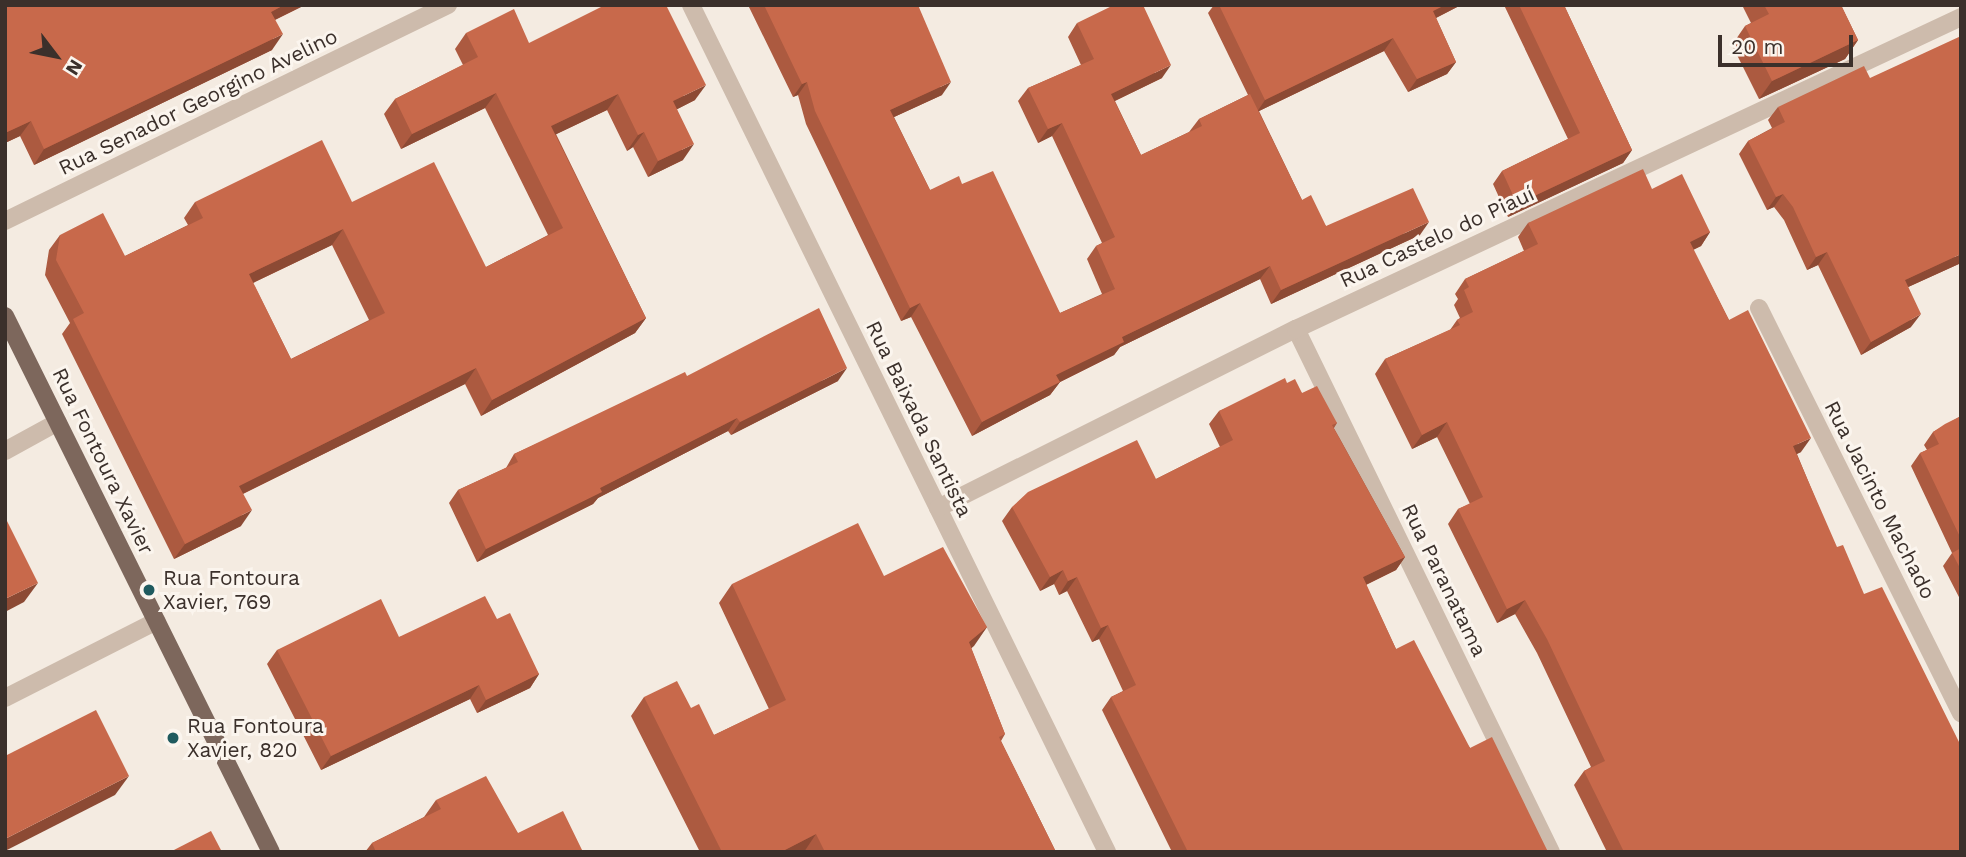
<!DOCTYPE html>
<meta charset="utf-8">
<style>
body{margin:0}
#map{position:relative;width:1966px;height:857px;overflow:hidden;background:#f4ebe1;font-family:"Work Sans",sans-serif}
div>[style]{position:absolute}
.minor>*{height:18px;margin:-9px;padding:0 9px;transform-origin:9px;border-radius:9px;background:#cdbbac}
.major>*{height:18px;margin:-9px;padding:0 9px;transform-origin:9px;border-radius:9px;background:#7d675c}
.wall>*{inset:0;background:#ac5a40}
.shaded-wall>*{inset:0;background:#8c4a34}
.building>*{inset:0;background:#c8694b}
.dots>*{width:19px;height:19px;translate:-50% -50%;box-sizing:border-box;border:4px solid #fbf5ee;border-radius:50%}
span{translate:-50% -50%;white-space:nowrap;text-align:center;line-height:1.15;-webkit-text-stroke:6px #fbf5ee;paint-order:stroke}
.street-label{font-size:21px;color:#3b302b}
.poi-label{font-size:21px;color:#3b302b}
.left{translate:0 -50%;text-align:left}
.frame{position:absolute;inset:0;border:7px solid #3b302b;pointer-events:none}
.north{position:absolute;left:21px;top:21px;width:70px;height:70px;-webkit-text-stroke:5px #fbf5ee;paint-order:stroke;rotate:122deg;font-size:19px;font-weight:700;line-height:28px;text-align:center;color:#3b302b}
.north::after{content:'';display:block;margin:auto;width:24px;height:32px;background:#3b302b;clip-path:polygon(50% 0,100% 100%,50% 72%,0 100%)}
.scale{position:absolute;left:1718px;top:35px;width:135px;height:32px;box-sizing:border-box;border:4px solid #3b302b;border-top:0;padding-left:9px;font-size:21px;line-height:24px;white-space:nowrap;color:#3b302b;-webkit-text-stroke:5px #fbf5ee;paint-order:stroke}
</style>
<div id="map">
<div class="minor">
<i style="left:691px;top:5px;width:944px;rotate:63.84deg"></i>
<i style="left:5px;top:221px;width:493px;rotate:-26deg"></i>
<i style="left:1759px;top:308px;width:453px;rotate:63.5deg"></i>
<i style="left:1296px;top:329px;width:582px;rotate:64.01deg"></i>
<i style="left:5px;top:451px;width:60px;rotate:-28.7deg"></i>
<i style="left:938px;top:508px;width:400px;rotate:-26.6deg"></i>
<i style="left:1296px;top:329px;width:735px;rotate:-25.13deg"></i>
<i style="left:5px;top:698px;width:170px;rotate:-26.9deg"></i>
</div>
<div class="major">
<i style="left:5px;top:316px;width:598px;rotate:63.61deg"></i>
</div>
<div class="wall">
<i style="clip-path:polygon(5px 5px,305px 5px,275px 20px,272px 50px,34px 165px,20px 136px,5px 143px)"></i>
<i style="clip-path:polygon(748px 5px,918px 5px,942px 95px,894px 117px,930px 190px,962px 184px,1060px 313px,1102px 294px,1087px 259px,1096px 246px,1102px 243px,1052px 136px,1038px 143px,1018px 101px,1028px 88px,1081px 65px,1068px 37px,1077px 23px,1162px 78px,1115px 101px,1141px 155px,1189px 132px,1199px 119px,1248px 95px,1208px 13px,1214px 5px,1461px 5px,1436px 18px,1456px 62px,1447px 74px,1408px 92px,1384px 51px,1259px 111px,1302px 200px,1326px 226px,1420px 235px,1271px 304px,1260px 279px,1120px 347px,1114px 355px,1060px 382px,1050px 395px,972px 436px,911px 317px,901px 321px,806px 124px,798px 95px,793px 97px)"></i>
<i style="clip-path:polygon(1504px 5px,1564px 5px,1632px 150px,1623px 163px,1508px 217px,1493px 184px,1502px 171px,1568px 139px)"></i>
<i style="clip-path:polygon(1742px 5px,1841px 5px,1858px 40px,1845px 59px,1759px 99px,1732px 45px,1745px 26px,1751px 23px)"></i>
<i style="clip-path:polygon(evenodd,466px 33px,529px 43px,695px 100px,677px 109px,683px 160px,648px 177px,633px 147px,627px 151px,607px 110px,556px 134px,646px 318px,635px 333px,481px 416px,465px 384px,243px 494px,241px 526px,174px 559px,62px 334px,70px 323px,45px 275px,49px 250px,60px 235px,125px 256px,188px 225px,184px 218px,195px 202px,352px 202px,486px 267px,548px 235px,485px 108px,401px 149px,384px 114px,395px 99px,463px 65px,455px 49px,466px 33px,332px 245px,369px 320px,291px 359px,253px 283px,332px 245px)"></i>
<i style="clip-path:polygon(1778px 107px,1961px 263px,1908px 287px,1911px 327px,1861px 355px,1818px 265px,1807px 270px,1784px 220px,1774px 207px,1767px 210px,1739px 154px,1748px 141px,1772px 128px,1768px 120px)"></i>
<i style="clip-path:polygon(1652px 189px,1710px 232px,1701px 246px,1693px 250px,1729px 320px,1801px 452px,1797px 454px,1961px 852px,1607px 852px,1574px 785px,1584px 771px,1591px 767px,1537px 653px,1515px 614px,1497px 623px,1448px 524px,1458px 509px,1470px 504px,1437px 437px,1412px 449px,1375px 374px,1385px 359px,1450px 330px,1457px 320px,1460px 318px,1454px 305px,1458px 299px,1455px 294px,1465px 279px,1524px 251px,1518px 237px,1528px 223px)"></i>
<i style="clip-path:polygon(687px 376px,838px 381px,731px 435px,728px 431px,598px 498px,593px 504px,477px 562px,449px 503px,458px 490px,506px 468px,514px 454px)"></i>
<i style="clip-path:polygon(1287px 383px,1302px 393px,1337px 423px,1334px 428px,1405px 557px,1396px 570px,1366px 585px,1396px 649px,1548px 852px,1172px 852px,1102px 710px,1111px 697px,1123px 691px,1099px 639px,1092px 642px,1067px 591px,1059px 595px,1054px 584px,1040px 591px,1002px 521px,1012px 507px,1156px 479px,1220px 447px,1209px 424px,1219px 411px)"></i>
<i style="clip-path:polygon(1961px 416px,1961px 601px,1943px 566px,1952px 553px,1911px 466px,1920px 453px,1927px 450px,1924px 445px,1933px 432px)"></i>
<i style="clip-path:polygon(884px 576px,987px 627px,971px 648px,1005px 734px,1001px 741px,1056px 852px,700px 852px,631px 716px,644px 697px,691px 708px,714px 735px,769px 709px,719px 603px,732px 584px)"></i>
<i style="clip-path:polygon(497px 619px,539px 674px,530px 688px,477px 713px,470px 699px,321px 770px,267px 664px,277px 650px,399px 637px)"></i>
<i style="clip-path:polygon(436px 800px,518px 833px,583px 852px,365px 852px,372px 843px,424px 817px)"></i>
</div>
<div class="shaded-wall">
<i style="clip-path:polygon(284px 5px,305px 5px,260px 27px,271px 12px)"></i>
<i style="clip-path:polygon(1445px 5px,1461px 5px,1424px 24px,1433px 11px)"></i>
<i style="clip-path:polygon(283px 34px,272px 50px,34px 165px,44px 149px)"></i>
<i style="clip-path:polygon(1393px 38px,1384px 51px,1257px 112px,1265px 100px)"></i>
<i style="clip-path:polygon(1858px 40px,1845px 59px,1759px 99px,1772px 81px)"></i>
<i style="clip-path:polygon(1456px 62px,1447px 74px,1408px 92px,1417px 79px)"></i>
<i style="clip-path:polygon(1171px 65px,1162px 78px,1102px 107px,1111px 94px)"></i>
<i style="clip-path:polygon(807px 82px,798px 95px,793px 97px,802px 84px)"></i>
<i style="clip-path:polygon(951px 82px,942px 95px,881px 123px,890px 110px)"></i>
<i style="clip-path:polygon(706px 85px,695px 100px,662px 117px,673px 101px)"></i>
<i style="clip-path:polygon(496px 93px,485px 108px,401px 149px,412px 134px)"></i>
<i style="clip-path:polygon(618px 94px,607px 110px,540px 142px,551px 126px)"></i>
<i style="clip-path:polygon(31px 121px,20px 136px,5px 143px,5px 133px)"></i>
<i style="clip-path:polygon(1062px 123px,1052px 136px,1038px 143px,1048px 129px)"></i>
<i style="clip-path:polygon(644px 132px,633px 147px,627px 151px,638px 135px)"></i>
<i style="clip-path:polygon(694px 144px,683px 160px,648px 177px,658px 161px)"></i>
<i style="clip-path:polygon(1632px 150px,1623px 163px,1508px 217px,1517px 204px)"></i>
<i style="clip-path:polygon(1783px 194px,1774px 207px,1767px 210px,1776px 197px)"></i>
<i style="clip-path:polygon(1429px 222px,1420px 235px,1271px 304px,1281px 290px)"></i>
<i style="clip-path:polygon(343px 229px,332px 245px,238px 290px,249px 274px)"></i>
<i style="clip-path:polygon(1710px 232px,1701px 246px,1680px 256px,1690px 242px)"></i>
<i style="clip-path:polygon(1827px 252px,1818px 265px,1807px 270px,1816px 257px)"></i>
<i style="clip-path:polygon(1961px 254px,1961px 263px,1895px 293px,1905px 280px)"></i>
<i style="clip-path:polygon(1270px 266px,1260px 279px,1120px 347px,1114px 355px,1060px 382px,1050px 395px,972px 436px,982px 422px,1056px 375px,1122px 337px)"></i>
<i style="clip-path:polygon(920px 303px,911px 317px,901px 321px,910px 308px)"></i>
<i style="clip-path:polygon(1921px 314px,1911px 327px,1861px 355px,1871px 342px)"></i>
<i style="clip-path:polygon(646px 318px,635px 333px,481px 416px,492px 400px)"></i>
<i style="clip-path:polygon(476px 368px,465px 384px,228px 501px,239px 486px)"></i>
<i style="clip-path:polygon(847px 368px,838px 381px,731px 435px,740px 422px)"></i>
<i style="clip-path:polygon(737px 418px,728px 431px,598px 498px,593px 504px,477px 562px,486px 549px,600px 488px)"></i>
<i style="clip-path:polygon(1447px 422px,1437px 437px,1412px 449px,1422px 435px)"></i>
<i style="clip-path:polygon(1811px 438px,1801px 452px,1783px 460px,1793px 446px)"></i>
<i style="clip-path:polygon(252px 510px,241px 526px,174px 559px,185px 544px)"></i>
<i style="clip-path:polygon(1405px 557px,1396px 570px,1353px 591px,1363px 577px)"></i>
<i style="clip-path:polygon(1063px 570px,1054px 584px,1040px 591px,1050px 577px)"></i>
<i style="clip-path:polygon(1077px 577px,1067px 591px,1059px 595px,1068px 581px)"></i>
<i style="clip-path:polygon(38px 583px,24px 602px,5px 612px,5px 599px)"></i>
<i style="clip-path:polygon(1525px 600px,1515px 614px,1497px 623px,1507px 609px)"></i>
<i style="clip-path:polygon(1108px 625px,1099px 639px,1092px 642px,1101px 628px)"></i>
<i style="clip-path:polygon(987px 627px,974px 646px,956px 661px,969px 642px)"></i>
<i style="clip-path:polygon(539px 674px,530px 688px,477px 713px,486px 700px)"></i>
<i style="clip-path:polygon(479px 685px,470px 699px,321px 770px,331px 756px)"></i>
<i style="clip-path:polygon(129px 776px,115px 795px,5px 851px,5px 839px)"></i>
<i style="clip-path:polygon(816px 834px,804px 852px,781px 852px)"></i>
</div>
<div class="building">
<i style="clip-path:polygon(5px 5px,284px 5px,271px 12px,283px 34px,44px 149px,31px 121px,5px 133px)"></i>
<i style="clip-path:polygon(evenodd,605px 5px,666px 5px,706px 85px,673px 101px,694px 144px,658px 161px,644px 132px,638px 135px,618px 94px,551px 126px,646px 318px,492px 400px,476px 368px,239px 486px,252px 510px,185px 544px,73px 319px,84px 313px,56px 260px,60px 235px,103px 213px,125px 256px,203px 218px,195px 202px,322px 140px,352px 202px,434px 162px,486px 267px,563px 228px,496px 93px,412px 134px,395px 99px,478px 57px,466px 33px,514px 9px,529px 43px,605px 5px,343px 229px,385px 313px,291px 359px,249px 274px,343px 229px)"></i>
<i style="clip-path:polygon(764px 5px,918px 5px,951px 82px,890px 110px,930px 190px,959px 176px,962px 184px,993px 171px,1060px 313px,1115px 289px,1096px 246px,1115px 237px,1062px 123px,1048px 129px,1028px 88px,1094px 59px,1077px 23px,1114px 5px,1143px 5px,1171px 65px,1111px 94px,1141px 155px,1202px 126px,1199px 119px,1250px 94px,1302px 200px,1311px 195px,1326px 226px,1413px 188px,1429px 222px,1281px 290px,1270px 266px,1122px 337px,1124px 342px,1056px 375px,1060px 382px,982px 422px,920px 303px,910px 308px,815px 111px,807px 82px,802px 84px)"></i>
<i style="clip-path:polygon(1219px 5px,1445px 5px,1433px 11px,1456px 62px,1417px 79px,1393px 38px,1265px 100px)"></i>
<i style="clip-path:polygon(1519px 5px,1564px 5px,1632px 150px,1517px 204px,1502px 171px,1580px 133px)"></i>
<i style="clip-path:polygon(1764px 5px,1841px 5px,1858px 40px,1772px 81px,1745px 26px,1769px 14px)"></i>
<i style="clip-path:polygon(1961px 36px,1961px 254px,1905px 280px,1921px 314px,1871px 342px,1827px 252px,1816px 257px,1793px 207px,1783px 194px,1776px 197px,1748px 141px,1785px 122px,1778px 107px,1864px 66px,1870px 78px)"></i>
<i style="clip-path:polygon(1643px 169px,1652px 189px,1682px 174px,1710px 232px,1690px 242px,1729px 320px,1748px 310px,1811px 438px,1793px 446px,1837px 547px,1843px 545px,1864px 594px,1882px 587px,1961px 746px,1961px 852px,1624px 852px,1584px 771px,1605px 761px,1547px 639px,1525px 600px,1507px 609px,1458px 509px,1483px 497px,1447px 422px,1422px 435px,1385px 359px,1460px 325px,1457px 320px,1473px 312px,1464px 290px,1469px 287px,1465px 279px,1538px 244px,1528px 223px)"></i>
<i style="clip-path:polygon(819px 308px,847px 368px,740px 422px,737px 418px,600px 488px,602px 492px,486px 549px,458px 490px,518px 462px,514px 454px,685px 372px,687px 376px)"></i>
<i style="clip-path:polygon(1285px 378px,1287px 383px,1295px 379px,1302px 393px,1317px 386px,1337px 423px,1332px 425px,1405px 557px,1363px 577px,1396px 649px,1414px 640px,1470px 748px,1492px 737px,1548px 852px,1188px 852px,1111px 697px,1136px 685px,1108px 625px,1101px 628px,1077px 577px,1068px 581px,1063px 570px,1050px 577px,1012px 507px,1028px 492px,1137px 440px,1156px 479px,1233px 440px,1219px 411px)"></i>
<i style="clip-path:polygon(1961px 416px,1961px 539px,1920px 453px,1939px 444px,1933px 432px,1945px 424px)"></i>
<i style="clip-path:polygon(5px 517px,38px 583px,5px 599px)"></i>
<i style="clip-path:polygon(858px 523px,884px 576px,943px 547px,987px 627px,969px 642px,1005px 734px,999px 737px,1056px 852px,825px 852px,816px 834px,781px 852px,722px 852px,644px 697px,677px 681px,691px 708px,699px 704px,714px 735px,786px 700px,732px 584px)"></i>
<i style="clip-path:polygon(1961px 548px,1961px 570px,1952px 553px)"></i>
<i style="clip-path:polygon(485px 596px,497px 619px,510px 613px,539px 674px,486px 700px,479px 685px,331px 756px,277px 650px,381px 599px,399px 637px)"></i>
<i style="clip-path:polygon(96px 710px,129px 776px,5px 839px,5px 756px)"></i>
<i style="clip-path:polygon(486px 776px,518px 833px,563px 811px,583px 852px,376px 852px,372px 843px,441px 809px,436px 800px)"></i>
<i style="clip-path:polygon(211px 831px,222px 852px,170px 852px)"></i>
</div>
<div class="dots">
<i style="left:149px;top:590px;background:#1f5a5e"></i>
<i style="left:173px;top:738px;background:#1f5a5e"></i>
</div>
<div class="street-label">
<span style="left:198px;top:102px;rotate:-26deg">Rua Senador Georgino Avelino</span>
<span style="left:1437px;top:237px;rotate:-25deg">Rua Castelo do Piauí</span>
<span style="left:919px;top:419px;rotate:64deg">Rua Baixada Santista</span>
<span style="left:103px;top:461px;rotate:64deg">Rua Fontoura Xavier</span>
<span style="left:1880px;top:500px;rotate:63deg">Rua Jacinto Machado</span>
<span style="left:1444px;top:580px;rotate:64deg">Rua Paranatama</span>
</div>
<div class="poi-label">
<span class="left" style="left:163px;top:590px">Rua Fontoura<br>Xavier, 769</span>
<span class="left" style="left:187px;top:738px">Rua Fontoura<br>Xavier, 820</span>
</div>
<div class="frame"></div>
<div class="north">N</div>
<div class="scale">20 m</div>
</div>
